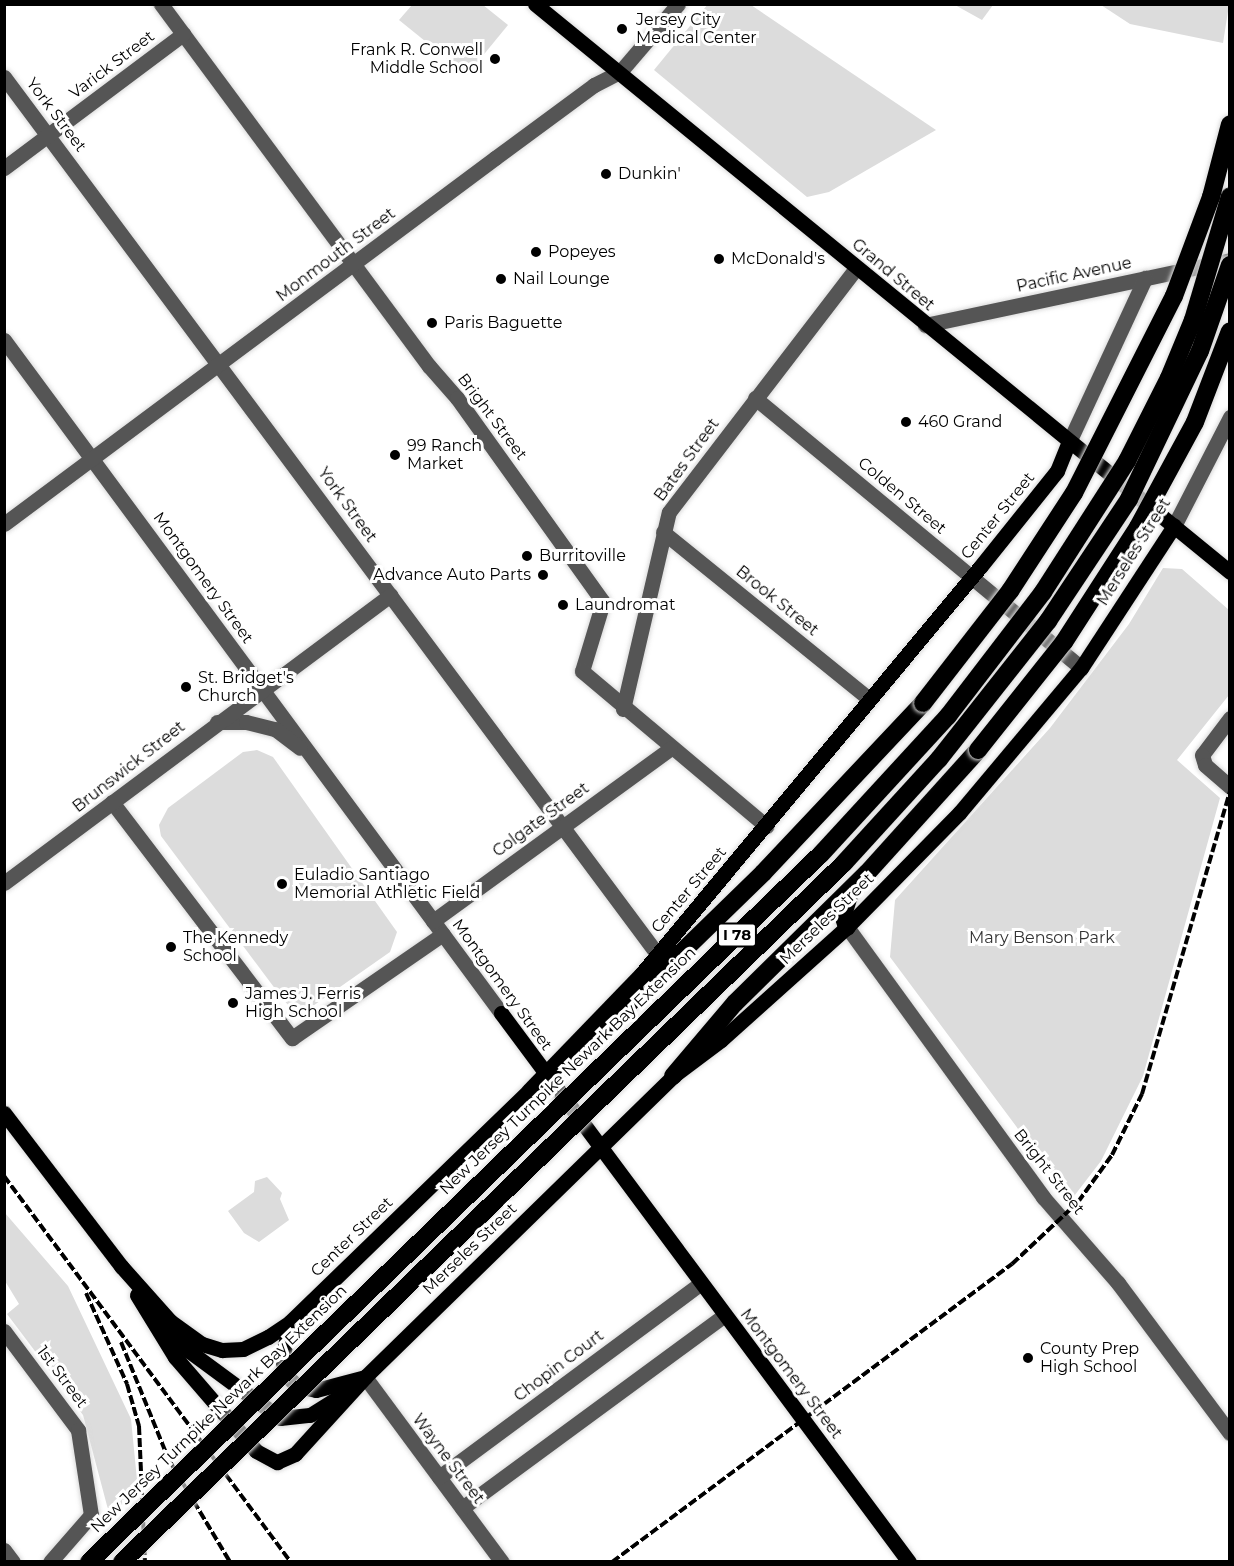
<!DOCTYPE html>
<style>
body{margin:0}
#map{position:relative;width:1234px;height:1566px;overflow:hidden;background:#fff;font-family:Montserrat,sans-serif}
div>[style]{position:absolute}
.green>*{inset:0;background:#dcdcdc}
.roads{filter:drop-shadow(0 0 2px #dbdbdb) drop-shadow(0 0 2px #dbdbdb)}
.minor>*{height:15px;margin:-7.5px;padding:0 7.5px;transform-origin:7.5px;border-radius:7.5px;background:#555}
.major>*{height:15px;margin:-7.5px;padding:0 7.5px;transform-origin:7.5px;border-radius:7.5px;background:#000}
.highway>*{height:18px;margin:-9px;padding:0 9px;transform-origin:9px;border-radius:9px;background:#000}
.rail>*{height:4px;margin-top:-2px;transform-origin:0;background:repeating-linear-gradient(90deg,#000 0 9px,transparent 0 12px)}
.bridges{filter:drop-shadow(0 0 2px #dbdbdb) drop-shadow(0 0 2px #dbdbdb)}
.highway-bridge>*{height:18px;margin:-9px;padding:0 9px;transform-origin:9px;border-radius:9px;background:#000}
.dots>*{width:16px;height:16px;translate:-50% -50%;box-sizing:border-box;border:3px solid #fff;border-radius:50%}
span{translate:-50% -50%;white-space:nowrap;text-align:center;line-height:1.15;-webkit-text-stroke:6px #fff;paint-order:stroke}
.shield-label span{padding:2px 4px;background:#fff;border:2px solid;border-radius:4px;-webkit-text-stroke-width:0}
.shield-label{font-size:15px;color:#000;font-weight:700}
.poi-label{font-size:16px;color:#000}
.left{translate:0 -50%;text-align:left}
.right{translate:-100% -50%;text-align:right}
.street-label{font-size:16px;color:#000}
.park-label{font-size:16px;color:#333}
.frame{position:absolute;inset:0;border:6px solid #000;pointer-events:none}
</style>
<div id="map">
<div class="green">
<i style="clip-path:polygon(708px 4px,751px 5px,936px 130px,829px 192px,807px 197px,654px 70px)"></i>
<i style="clip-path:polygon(483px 5px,508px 25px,467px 75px,399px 20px,412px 5px)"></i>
<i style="clip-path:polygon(955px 5px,993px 5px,982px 20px)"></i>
<i style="clip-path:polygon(1101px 5px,1229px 5px,1223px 43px,1130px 24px)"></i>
<i style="clip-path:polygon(1163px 568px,1182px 569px,1229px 610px,1229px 695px,1177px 760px,1220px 798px,1143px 1076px,1101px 1161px,1071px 1200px,890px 957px,895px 900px,1050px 728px,1129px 624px)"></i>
<i style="clip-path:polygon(257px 750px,273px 757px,397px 932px,390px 952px,310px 1008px,289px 1006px,282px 998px,161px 836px,159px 825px,168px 808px,243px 752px)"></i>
<i style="clip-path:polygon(267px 1177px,282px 1193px,280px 1199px,289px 1220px,259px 1242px,244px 1233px,228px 1211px,254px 1192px,255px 1181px)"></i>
<i style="clip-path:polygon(5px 1213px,68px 1286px,131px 1419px,138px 1490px,110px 1517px,83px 1415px,7px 1314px,19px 1304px,5px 1281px)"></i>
</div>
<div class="roads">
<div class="minor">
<i style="left:161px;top:4px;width:450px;rotate:53.5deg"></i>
<i style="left:429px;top:366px;width:43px;rotate:48.8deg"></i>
<i style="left:457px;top:398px;width:251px;rotate:54.4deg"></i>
<i style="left:603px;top:602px;width:72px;rotate:106.9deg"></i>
<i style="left:582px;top:671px;width:241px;rotate:40.1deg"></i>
<i style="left:4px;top:77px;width:1095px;rotate:53.32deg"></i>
<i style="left:4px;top:168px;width:224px;rotate:-36.8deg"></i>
<i style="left:925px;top:325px;width:312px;rotate:-12deg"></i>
<i style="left:4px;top:340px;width:837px;rotate:53.55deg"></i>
<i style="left:755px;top:398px;width:423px;rotate:39.6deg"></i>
<i style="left:1069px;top:442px;width:181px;rotate:-65.1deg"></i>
<i style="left:4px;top:524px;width:612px;rotate:-36.7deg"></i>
<i style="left:495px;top:158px;width:123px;rotate:-36.4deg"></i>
<i style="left:594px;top:85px;width:29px;rotate:-27deg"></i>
<i style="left:620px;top:72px;width:89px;rotate:-49.5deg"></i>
<i style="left:1174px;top:526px;width:123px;rotate:-62.8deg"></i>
<i style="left:663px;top:532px;width:265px;rotate:39deg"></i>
<i style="left:623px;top:709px;width:202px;rotate:-76.9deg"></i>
<i style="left:669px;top:512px;width:307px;rotate:-52.5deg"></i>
<i style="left:1230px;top:718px;width:46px;rotate:127.1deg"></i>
<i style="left:1202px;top:755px;width:10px;rotate:73deg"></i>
<i style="left:1205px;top:765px;width:33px;rotate:41deg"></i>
<i style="left:217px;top:722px;width:29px"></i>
<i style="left:246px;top:722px;width:30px;rotate:14deg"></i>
<i style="left:275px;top:729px;width:31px;rotate:37deg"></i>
<i style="left:112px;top:802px;width:297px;rotate:52.7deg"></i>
<i style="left:292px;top:1038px;width:183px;rotate:-34.6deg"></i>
<i style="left:4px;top:883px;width:482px;rotate:-36.7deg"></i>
<i style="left:433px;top:921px;width:293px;rotate:-36deg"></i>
<i style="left:847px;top:927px;width:334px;rotate:54deg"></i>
<i style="left:1043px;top:1197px;width:114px;rotate:48.9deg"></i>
<i style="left:1118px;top:1283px;width:187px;rotate:53.3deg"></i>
<i style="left:4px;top:1331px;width:124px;rotate:53.2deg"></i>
<i style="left:78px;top:1430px;width:86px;rotate:81.3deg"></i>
<i style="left:91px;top:1515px;width:62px;rotate:131.1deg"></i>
<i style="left:365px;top:1377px;width:230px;rotate:53.5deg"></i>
<i style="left:439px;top:1477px;width:326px;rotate:-36.5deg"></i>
<i style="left:462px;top:1508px;width:326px;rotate:-36.3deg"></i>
<i style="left:4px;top:1550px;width:15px;rotate:53deg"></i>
</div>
<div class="major">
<i style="left:535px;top:4px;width:898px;rotate:39.26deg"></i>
<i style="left:501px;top:1013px;width:684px;rotate:53.38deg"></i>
<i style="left:4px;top:1113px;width:193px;rotate:52.6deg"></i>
<i style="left:121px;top:1266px;width:74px;rotate:48.3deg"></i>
<i style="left:170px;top:1321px;width:39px;rotate:36deg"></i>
<i style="left:202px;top:1344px;width:21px;rotate:17deg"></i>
<i style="left:222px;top:1350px;width:21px;rotate:-3deg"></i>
<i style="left:243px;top:1349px;width:28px;rotate:-26deg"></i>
<i style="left:268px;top:1337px;width:27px;rotate:-34deg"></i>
<i style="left:290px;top:1322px;width:333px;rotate:-44.1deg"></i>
<i style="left:529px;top:1090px;width:163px;rotate:-46deg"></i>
<i style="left:642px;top:973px;width:528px;rotate:-50.22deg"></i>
<i style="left:980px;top:567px;width:123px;rotate:-51.3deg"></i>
<i style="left:1057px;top:471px;width:31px;rotate:-68deg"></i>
<i style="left:137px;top:1295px;width:73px;rotate:58.5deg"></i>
<i style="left:175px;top:1357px;width:124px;rotate:49.2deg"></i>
<i style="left:256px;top:1451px;width:24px;rotate:28deg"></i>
<i style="left:277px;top:1462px;width:20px;rotate:-24deg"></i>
<i style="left:295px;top:1454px;width:104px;rotate:-47.7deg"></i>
<i style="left:365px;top:1377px;width:431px;rotate:-44.3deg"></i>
<i style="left:673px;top:1076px;width:60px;rotate:-36.9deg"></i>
<i style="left:721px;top:1040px;width:169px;rotate:-41.9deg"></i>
<i style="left:847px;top:927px;width:161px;rotate:-45.5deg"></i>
<i style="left:960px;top:812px;width:188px;rotate:-50deg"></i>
<i style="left:1081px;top:668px;width:170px;rotate:-56.8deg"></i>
<i style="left:290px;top:1322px;width:39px;rotate:102deg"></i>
<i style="left:282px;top:1360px;width:17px;rotate:73deg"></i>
<i style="left:287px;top:1376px;width:14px;rotate:45deg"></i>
<i style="left:297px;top:1386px;width:19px;rotate:12deg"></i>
<i style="left:316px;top:1390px;width:51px;rotate:-14.9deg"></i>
<i style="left:161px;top:1324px;width:39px;rotate:44deg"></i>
<i style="left:189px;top:1351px;width:113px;rotate:36.4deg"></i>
<i style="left:280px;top:1418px;width:30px;rotate:-6deg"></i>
<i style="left:310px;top:1415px;width:39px;rotate:-32deg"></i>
</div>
<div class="highway">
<i style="left:847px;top:927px;width:13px;rotate:-108deg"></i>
<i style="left:843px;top:915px;width:24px;rotate:-73deg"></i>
<i style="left:545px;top:1075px;width:37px;rotate:-33deg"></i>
<i style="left:576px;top:1055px;width:261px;rotate:-44.2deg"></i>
<i style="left:763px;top:873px;width:233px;rotate:-46.7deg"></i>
<i style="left:673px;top:1076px;width:96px;rotate:-49.7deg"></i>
<i style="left:735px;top:1003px;width:185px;rotate:-44.6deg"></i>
<i style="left:867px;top:873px;width:166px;rotate:-47.9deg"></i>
</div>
</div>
<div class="rail">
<i style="left:4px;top:1176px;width:481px;rotate:53.4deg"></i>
<i style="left:86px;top:1293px;width:100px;rotate:65.7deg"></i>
<i style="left:127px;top:1384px;width:44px;rotate:74.1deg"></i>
<i style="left:139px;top:1426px;width:136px;rotate:87.5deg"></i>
<i style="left:121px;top:1342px;width:127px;rotate:67.9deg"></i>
<i style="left:169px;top:1460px;width:119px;rotate:59.1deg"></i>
<i style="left:612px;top:1562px;width:499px;rotate:-36.7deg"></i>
<i style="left:1012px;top:1264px;width:91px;rotate:-43.2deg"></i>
<i style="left:1078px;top:1202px;width:58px;rotate:-54.1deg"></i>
<i style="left:1112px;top:1155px;width:68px;rotate:-63.8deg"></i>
<i style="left:1142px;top:1094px;width:315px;rotate:-73.8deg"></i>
</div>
<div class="bridges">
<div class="highway-bridge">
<i style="left:923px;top:703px;width:142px;rotate:-52.2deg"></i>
<i style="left:1010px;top:591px;width:117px;rotate:-56.9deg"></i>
<i style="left:1074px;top:493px;width:221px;rotate:-63.1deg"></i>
<i style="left:1174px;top:296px;width:106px;rotate:-69.5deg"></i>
<i style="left:1211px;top:197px;width:75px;rotate:-75.4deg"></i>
<i style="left:978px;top:750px;width:138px;rotate:-51.5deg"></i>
<i style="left:1064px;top:642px;width:137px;rotate:-57.2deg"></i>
<i style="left:1138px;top:527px;width:119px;rotate:-61.5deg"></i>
<i style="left:1195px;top:422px;width:97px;rotate:-69deg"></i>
<i style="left:89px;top:1562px;width:1018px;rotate:-44.05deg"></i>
<i style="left:821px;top:854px;width:188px;rotate:-47.4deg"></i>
<i style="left:948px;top:716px;width:156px;rotate:-52.5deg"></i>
<i style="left:1043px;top:592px;width:156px;rotate:-57.3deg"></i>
<i style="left:1127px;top:461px;width:93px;rotate:-63.2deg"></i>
<i style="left:1169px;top:378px;width:63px;rotate:-67.5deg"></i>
<i style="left:1193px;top:320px;width:129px;rotate:-73.4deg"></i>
<i style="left:122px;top:1562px;width:1005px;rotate:-44.07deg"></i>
<i style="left:844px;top:863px;width:141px;rotate:-47.6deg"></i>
<i style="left:939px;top:759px;width:176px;rotate:-51.7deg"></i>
<i style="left:1048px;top:621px;width:146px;rotate:-56.4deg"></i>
<i style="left:1129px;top:499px;width:164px;rotate:-64.4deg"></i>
<i style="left:1200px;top:351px;width:91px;rotate:-70.8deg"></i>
</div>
</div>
<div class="dots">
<i style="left:622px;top:29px;background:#000"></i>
<i style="left:495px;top:59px;background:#000"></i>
<i style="left:606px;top:174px;background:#000"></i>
<i style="left:536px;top:252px;background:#000"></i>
<i style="left:719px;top:259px;background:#000"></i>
<i style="left:501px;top:279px;background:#000"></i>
<i style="left:432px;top:323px;background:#000"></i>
<i style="left:906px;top:422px;background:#000"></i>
<i style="left:395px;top:455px;background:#000"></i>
<i style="left:527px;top:556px;background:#000"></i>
<i style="left:543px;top:575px;background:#000"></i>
<i style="left:563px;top:605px;background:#000"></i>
<i style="left:186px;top:687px;background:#000"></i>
<i style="left:282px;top:884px;background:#000"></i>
<i style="left:171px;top:947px;background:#000"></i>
<i style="left:233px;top:1003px;background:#000"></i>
<i style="left:1028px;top:1358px;background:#000"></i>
</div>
<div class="shield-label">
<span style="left:737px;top:935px">I 78</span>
</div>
<div class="poi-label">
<span class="left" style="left:636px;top:29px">Jersey City<br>Medical Center</span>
<span class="right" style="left:483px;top:59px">Frank R. Conwell<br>Middle School</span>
<span class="left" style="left:618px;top:174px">Dunkin'</span>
<span class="left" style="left:548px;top:252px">Popeyes</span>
<span class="left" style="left:731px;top:259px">McDonald's</span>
<span class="left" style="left:513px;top:279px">Nail Lounge</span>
<span class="left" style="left:444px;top:323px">Paris Baguette</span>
<span class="left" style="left:918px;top:422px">460 Grand</span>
<span class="left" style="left:407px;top:455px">99 Ranch<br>Market</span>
<span class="left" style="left:539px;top:556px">Burritoville</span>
<span class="right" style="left:531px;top:575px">Advance Auto Parts</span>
<span class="left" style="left:575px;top:605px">Laundromat</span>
<span class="left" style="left:198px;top:687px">St. Bridget's<br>Church</span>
<span class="left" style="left:294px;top:884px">Euladio Santiago<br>Memorial Athletic Field</span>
<span class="left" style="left:183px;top:947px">The Kennedy<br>School</span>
<span class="left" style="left:245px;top:1003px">James J. Ferris<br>High School</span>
<span class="left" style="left:1040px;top:1358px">County Prep<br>High School</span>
</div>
<div class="street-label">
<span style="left:112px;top:65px;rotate:-37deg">Varick Street</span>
<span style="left:56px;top:115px;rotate:53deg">York Street</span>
<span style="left:336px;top:255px;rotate:-37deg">Monmouth Street</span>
<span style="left:893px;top:275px;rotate:40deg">Grand Street</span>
<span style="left:1074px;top:275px;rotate:-12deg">Pacific Avenue</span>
<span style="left:492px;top:417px;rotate:53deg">Bright Street</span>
<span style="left:687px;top:460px;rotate:-54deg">Bates Street</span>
<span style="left:902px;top:496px;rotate:40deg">Colden Street</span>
<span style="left:347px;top:505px;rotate:54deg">York Street</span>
<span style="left:998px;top:516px;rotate:-51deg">Center Street</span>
<span style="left:1134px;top:552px;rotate:-58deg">Merseles Street</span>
<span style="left:203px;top:578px;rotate:54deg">Montgomery Street</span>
<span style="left:777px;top:601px;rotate:39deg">Brook Street</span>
<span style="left:129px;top:767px;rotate:-38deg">Brunswick Street</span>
<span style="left:541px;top:820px;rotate:-36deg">Colgate Street</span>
<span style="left:689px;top:890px;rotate:-50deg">Center Street</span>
<span style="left:827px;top:919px;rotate:-44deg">Merseles Street</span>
<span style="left:502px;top:985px;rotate:54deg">Montgomery Street</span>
<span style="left:568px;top:1071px;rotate:-44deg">New Jersey Turnpike Newark Bay Extension</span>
<span style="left:1049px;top:1172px;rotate:52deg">Bright Street</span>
<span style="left:352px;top:1237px;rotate:-44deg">Center Street</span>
<span style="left:470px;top:1249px;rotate:-44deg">Merseles Street</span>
<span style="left:559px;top:1366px;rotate:-37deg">Chopin Court</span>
<span style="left:791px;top:1374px;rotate:53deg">Montgomery Street</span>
<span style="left:62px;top:1377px;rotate:53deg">1st Street</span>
<span style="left:219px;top:1409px;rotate:-44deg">New Jersey Turnpike Newark Bay Extension</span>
<span style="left:448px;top:1459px;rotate:53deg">Wayne Street</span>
</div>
<div class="park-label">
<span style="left:1042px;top:938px">Mary Benson Park</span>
</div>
<div class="frame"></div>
</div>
